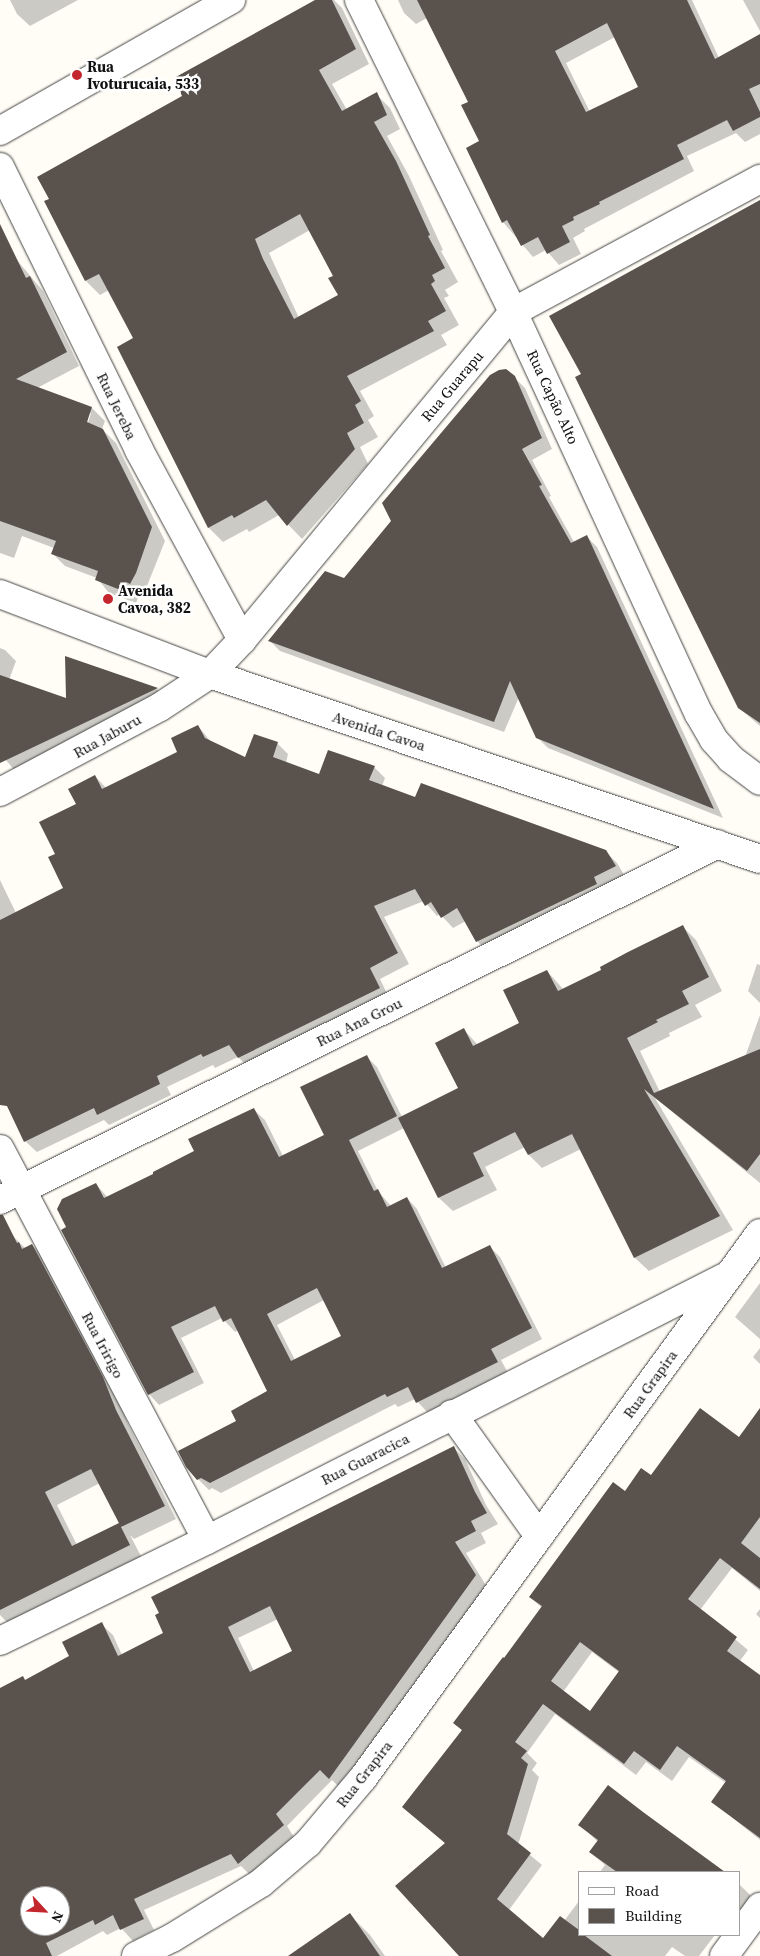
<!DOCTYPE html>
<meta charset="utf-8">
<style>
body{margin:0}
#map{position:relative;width:760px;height:1956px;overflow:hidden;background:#fffdf5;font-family:"Source Serif 4",serif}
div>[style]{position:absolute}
.shadow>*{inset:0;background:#0003}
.building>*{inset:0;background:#5a524d}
.roads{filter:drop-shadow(0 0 1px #444) drop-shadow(0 0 1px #444)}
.minor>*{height:28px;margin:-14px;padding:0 14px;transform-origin:14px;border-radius:14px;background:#fff}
.tertiary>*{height:28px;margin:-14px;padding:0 14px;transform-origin:14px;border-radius:14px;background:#fff}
.dots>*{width:14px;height:14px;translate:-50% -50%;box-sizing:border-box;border:2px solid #fff;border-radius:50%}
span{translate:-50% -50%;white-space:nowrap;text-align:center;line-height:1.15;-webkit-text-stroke:5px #fff;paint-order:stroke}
.poi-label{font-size:15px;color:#111;font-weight:700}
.left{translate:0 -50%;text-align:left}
.street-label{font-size:15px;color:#111}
.legend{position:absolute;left:578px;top:1871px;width:162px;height:65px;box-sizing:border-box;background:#fff;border:1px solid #a0a0a0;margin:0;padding:6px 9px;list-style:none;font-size:15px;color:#111}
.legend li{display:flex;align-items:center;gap:10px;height:25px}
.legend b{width:25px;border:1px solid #a0a0a0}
.north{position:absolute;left:20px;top:1886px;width:50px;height:50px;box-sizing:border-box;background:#fff;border:1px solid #a0a0a0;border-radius:50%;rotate:115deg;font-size:14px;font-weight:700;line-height:20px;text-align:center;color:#111}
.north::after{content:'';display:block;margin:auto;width:18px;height:22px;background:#c4262e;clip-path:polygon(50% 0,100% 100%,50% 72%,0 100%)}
</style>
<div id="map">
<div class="shadow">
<i style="clip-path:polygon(10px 0,78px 0,30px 26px,17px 14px)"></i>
<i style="clip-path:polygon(evenodd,317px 0,334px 0,342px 8px,369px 64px,332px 84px,347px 110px,376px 94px,390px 108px,400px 129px,387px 136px,409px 176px,443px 250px,441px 251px,458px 282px,445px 290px,449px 296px,444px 298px,459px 325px,441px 335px,447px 345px,360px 391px,374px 416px,368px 420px,378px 437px,360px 447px,368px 464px,302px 539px,279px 515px,249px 532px,247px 529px,223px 542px,209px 528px,119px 347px,135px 339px,109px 290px,100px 295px,86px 281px,46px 202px,184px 96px,317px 0,310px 230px,335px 276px,339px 296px,299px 318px,269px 253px,310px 230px)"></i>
<i style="clip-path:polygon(evenodd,398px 0,692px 0,719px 58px,760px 36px,760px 134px,745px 142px,736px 133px,687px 156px,694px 171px,584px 229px,585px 231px,573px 238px,581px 254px,559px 265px,546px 250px,533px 257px,503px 222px,469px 102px,427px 18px,416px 24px,404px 13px,398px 0,615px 37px,640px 88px,590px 112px,566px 63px,615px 37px)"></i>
<i style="clip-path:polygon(743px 0,760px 0,760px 31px)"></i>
<i style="clip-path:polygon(760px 201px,760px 726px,739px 708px,583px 374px)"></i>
<i style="clip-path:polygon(evenodd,0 227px,16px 259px,43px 291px,79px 366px,37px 388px,92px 408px,105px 421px,102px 429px,116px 443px,165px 541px,143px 596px,139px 595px,136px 603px,109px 593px,97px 578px,65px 566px,52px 553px,54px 548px,22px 536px,14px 558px,0 553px,0 227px,89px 413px,91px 413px,86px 429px,89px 413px)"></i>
<i style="clip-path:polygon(514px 377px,525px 388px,552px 449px,532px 460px,551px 496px,549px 497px,574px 542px,586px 536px,597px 547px,723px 818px,548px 748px,537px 737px,519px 697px,504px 732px,280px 651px,270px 641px,345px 580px)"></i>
<i style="clip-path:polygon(0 648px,5px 650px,16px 661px,9px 680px,67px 700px,66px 657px,158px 690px,168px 700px,16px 772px,5px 759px,0 761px)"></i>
<i style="clip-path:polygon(198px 726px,212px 743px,246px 759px,277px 743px,288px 754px,286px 763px,320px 775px,374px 767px,385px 778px,382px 786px,416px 799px,605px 851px,617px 863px,626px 878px,488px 952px,477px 941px,466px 921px,453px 928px,440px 914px,437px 916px,424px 901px,384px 917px,409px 964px,380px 979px,390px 1000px,250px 1069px,238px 1057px,215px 1068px,213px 1065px,167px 1087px,171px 1095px,109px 1125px,104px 1120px,37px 1152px,25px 1141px,0 1091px,0 880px,16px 913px,65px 889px,56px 854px,77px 804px,95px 776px,106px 788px,179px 752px)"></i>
<i style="clip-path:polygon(evenodd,683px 927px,696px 940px,722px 991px,695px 1005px,702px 1017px,669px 1033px,670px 1036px,640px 1051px,660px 1092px,745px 1057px,760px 1015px,760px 1183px,655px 1098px,733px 1230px,649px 1271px,635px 1258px,581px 1149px,542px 1168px,529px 1155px,525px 1147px,485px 1167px,497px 1190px,453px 1211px,439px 1198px,404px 1128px,358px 1151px,378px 1191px,391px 1206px,407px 1198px,417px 1209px,446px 1268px,489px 1246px,500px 1257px,542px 1339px,501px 1360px,508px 1373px,428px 1413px,415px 1399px,398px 1407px,395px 1404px,221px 1493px,212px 1488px,209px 1490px,198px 1479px,238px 1421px,269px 1392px,238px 1330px,235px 1332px,222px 1318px,181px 1338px,204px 1383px,159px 1405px,149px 1394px,68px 1228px,96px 1184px,108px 1198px,196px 1152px,254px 1110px,265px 1120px,283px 1156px,326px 1135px,366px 1056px,377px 1067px,402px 1117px,459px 1089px,464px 1030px,478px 1045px,521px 1024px,547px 971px,564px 990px,683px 927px,324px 1300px,343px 1337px,295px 1360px,277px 1325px,324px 1300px)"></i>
<i style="clip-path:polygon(757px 964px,760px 965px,760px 1003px,748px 991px)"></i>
<i style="clip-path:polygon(evenodd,12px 1235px,25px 1248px,32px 1245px,45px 1258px,115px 1391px,128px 1424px,176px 1519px,134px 1539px,130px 1535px,142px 1558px,9px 1624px,0 1615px,0 1240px,12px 1235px,100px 1483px,123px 1528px,118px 1524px,77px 1545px,57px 1505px,100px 1483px)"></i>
<i style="clip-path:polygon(760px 1283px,760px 1339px,735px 1317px)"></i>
<i style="clip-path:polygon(760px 1348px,760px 1364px,753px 1357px)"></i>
<i style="clip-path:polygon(evenodd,760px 1411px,760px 1591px,732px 1568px,700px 1610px,748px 1650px,739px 1662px,760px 1677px,760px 1840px,713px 1802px,726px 1783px,689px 1757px,672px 1781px,646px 1762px,636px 1775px,555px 1714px,527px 1753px,537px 1763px,532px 1770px,539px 1777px,518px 1845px,542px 1865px,509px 1910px,543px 1939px,564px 1921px,579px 1901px,579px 1935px,715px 1935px,699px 1956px,685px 1956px,672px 1947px,665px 1956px,460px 1956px,446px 1844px,404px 1807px,463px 1731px,454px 1723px,505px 1660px,542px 1608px,530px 1597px,625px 1492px,651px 1477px,739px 1439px,760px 1411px,592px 1652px,620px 1673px,590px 1712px,563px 1692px,592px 1652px)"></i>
<i style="clip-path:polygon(evenodd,453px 1447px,465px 1459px,486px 1505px,498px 1524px,481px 1533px,486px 1543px,466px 1553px,487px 1587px,341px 1789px,332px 1780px,287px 1826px,294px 1837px,250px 1875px,241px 1866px,144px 1910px,154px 1930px,133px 1941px,121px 1928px,107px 1935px,103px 1931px,57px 1956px,0 1956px,0 1690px,23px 1678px,26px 1681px,71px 1657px,101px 1624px,113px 1635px,122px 1655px,165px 1633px,453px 1447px,278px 1619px,294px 1652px,254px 1671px,238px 1638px,278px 1619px,453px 1447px,30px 1896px,60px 1896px,60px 1926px,30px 1926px,30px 1896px)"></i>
<i style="clip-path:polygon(760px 1609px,760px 1618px,756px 1614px)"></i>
<i style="clip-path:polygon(608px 1787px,723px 1872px,600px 1872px,605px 1865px,590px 1852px,598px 1842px,580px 1825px)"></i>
<i style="clip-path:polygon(739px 1884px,752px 1897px,739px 1916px)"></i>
<i style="clip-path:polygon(350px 1915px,370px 1935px,385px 1956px,291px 1956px)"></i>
</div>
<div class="building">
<i style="clip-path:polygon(evenodd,315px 0,332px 0,356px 49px,319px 70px,342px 111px,377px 92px,387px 115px,374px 122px,396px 161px,430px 235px,428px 236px,445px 268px,432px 275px,435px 281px,431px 284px,446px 311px,428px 321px,434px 331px,347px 376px,361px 401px,355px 405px,364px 423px,347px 433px,355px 449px,287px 526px,266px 500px,234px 518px,232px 515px,208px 528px,117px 347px,133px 338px,99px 274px,85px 281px,44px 201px,49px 199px,37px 177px,182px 96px,174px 78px,315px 0,300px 214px,333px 276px,328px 278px,338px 295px,294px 319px,263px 259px,255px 239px,300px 214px)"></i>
<i style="clip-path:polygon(evenodd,417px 0,687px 0,715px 59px,760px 34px,760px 84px,749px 89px,760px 112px,760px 117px,733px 131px,727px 120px,677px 145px,684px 159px,599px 202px,600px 204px,573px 217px,574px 220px,562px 226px,570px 242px,547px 254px,538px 237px,521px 246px,507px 220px,502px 223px,466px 148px,479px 141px,461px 105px,468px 102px,417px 0,607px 23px,638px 87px,586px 112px,555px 51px,607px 23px)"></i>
<i style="clip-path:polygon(760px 200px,760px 723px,738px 708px,575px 377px,581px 374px,549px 316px)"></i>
<i style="clip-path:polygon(0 224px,26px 278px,30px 276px,67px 352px,16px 379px,92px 407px,87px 422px,103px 429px,152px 527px,136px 573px,130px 584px,126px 582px,123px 591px,95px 580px,98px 571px,51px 554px,56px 541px,0 521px)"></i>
<i style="clip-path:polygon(506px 369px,515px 376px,542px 438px,522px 449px,542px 485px,539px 486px,571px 543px,587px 535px,714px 809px,536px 738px,510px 681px,494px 722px,268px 641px,325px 571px,344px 578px,391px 521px,382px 503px,490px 375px,499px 370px)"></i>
<i style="clip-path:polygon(65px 656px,158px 688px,0 763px,0 675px,66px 698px)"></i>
<i style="clip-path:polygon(198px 725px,205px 738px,245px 757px,254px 734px,278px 742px,273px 757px,319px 774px,328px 750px,375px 766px,369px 780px,415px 797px,421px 783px,606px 850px,616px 866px,594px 877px,597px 884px,476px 942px,457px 908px,441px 918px,431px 902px,425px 906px,415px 889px,374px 906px,398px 953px,370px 968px,380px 988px,238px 1058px,229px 1045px,203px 1057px,201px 1054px,157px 1076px,160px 1084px,97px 1115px,94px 1108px,24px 1142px,7px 1106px,0 1105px,0 920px,63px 888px,48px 857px,55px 854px,39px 822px,76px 804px,68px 789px,95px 775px,102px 789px,177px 752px,171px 738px)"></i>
<i style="clip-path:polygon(683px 925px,709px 977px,682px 991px,689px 1004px,656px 1020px,658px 1022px,627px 1038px,654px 1093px,760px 1049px,760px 1154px,747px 1171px,644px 1089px,720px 1216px,634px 1258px,572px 1134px,528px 1155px,515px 1132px,473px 1153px,484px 1176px,438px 1198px,398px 1118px,458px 1088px,435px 1043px,464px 1028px,473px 1046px,519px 1023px,503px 990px,547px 970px,558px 991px,601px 970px,600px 967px,628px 952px)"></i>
<i style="clip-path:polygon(evenodd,367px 1055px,397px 1116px,349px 1140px,374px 1191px,378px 1189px,387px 1207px,407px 1197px,442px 1268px,490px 1245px,532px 1328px,491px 1349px,498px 1362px,416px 1403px,408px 1387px,387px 1397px,385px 1394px,210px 1483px,201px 1478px,197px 1480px,186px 1467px,178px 1451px,236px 1421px,231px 1411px,267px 1391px,231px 1318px,223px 1322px,215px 1306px,171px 1327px,194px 1372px,148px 1395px,61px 1230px,66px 1227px,57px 1209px,62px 1199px,96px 1183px,104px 1198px,153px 1174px,153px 1172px,194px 1151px,188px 1139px,254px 1108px,279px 1157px,324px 1135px,300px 1087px,367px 1055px,317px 1288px,341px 1336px,291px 1361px,267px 1314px,317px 1288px)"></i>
<i style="clip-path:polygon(0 1215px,3px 1215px,17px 1243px,19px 1242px,22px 1249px,32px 1244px,103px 1377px,116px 1410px,165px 1506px,121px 1527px,91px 1469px,45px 1492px,72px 1546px,119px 1523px,130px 1545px,0 1610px)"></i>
<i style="clip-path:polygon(evenodd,700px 1408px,739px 1437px,760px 1408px,760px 1517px,741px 1543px,760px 1558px,760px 1589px,720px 1558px,688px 1599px,737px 1637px,727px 1651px,760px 1675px,760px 1838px,711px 1802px,726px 1781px,677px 1746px,660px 1770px,634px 1751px,624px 1764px,543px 1704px,515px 1742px,527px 1751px,521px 1758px,528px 1764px,507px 1834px,531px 1853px,497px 1899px,543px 1938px,560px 1916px,579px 1930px,579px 1935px,584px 1935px,612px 1956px,459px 1956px,395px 1886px,445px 1843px,402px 1807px,462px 1730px,453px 1723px,503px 1657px,504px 1658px,542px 1606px,529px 1597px,613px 1482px,625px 1491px,641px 1468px,651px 1475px,700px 1408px,580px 1642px,619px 1671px,590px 1711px,551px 1681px,580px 1642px)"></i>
<i style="clip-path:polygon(evenodd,454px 1446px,475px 1492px,487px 1513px,471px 1521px,476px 1531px,455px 1542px,476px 1575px,329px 1779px,320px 1770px,276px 1814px,284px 1825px,238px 1864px,231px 1854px,134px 1899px,144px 1919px,120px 1930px,113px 1915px,95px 1925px,93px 1920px,46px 1943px,52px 1956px,0 1956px,0 1688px,23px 1676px,25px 1680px,69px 1656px,62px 1642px,102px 1622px,118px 1656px,163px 1633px,155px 1615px,159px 1613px,151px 1597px,454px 1446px,270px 1606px,292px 1651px,250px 1672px,228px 1627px,270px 1606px,454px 1446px,30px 1896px,60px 1896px,60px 1926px,30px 1926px,30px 1896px)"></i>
<i style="clip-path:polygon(608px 1785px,643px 1812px,725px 1872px,617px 1872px,589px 1852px,598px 1840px,578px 1825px)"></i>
<i style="clip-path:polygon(350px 1913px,380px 1956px,288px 1956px)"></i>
</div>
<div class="roads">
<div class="minor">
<i style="left:359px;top:0;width:348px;rotate:63.7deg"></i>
<i style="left:513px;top:312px;width:443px;rotate:65.2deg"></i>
<i style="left:699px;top:714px;width:30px;rotate:60deg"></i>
<i style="left:714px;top:740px;width:25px;rotate:48deg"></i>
<i style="left:731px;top:759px;width:36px;rotate:37deg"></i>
<i style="left:0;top:131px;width:266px;rotate:-29.6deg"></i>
<i style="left:0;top:167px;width:315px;rotate:63.8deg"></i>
<i style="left:139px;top:450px;width:216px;rotate:61.5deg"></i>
<i style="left:0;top:792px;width:181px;rotate:-28deg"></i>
<i style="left:160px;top:707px;width:60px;rotate:-33.4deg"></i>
<i style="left:210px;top:674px;width:47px;rotate:-46.7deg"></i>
<i style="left:242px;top:640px;width:425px;rotate:-50.4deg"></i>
<i style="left:513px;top:312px;width:281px;rotate:-28.3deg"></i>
<i style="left:0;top:1149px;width:442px;rotate:62.1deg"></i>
<i style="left:0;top:1200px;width:801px;rotate:-26.37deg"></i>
<i style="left:452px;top:1414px;width:150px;rotate:54.5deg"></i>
<i style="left:0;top:1641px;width:230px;rotate:-26deg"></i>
<i style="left:207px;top:1540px;width:581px;rotate:-26.92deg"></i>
<i style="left:136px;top:1956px;width:40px;rotate:-26.6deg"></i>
<i style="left:172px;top:1938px;width:105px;rotate:-31.7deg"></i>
<i style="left:261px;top:1883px;width:62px;rotate:-40.4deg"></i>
<i style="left:308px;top:1843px;width:85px;rotate:-49.8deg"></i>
<i style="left:363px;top:1778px;width:674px;rotate:-53.93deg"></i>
<i style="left:724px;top:1956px;width:61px;rotate:-53.7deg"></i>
</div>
<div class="tertiary">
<i style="left:0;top:594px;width:225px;rotate:20.9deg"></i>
<i style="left:210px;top:674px;width:580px;rotate:18.59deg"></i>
</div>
</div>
<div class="dots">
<i style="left:77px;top:75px;background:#c4262e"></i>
<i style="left:108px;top:599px;background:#c4262e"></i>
</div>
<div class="poi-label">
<span class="left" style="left:87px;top:75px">Rua<br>Ivoturucaia, 533</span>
<span class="left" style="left:118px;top:599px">Avenida<br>Cavoa, 382</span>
</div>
<div class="street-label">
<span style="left:452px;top:386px;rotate:-50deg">Rua Guarapu</span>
<span style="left:553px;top:397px;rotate:65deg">Rua Capão Alto</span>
<span style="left:117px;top:406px;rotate:64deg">Rua Jereba</span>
<span style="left:379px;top:731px;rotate:18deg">Avenida Cavoa</span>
<span style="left:107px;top:736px;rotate:-29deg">Rua Jaburu</span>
<span style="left:359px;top:1022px;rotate:-26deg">Rua Ana Grou</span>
<span style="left:103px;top:1345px;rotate:62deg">Rua Iririgo</span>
<span style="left:650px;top:1384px;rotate:-54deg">Rua Grapira</span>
<span style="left:365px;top:1459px;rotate:-27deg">Rua Guaracica</span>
<span style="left:364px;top:1774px;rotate:-52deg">Rua Grapira</span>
</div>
<ul class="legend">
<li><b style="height:6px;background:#fff"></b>Road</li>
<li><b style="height:14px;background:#5a524d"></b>Building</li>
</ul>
<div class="north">N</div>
</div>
